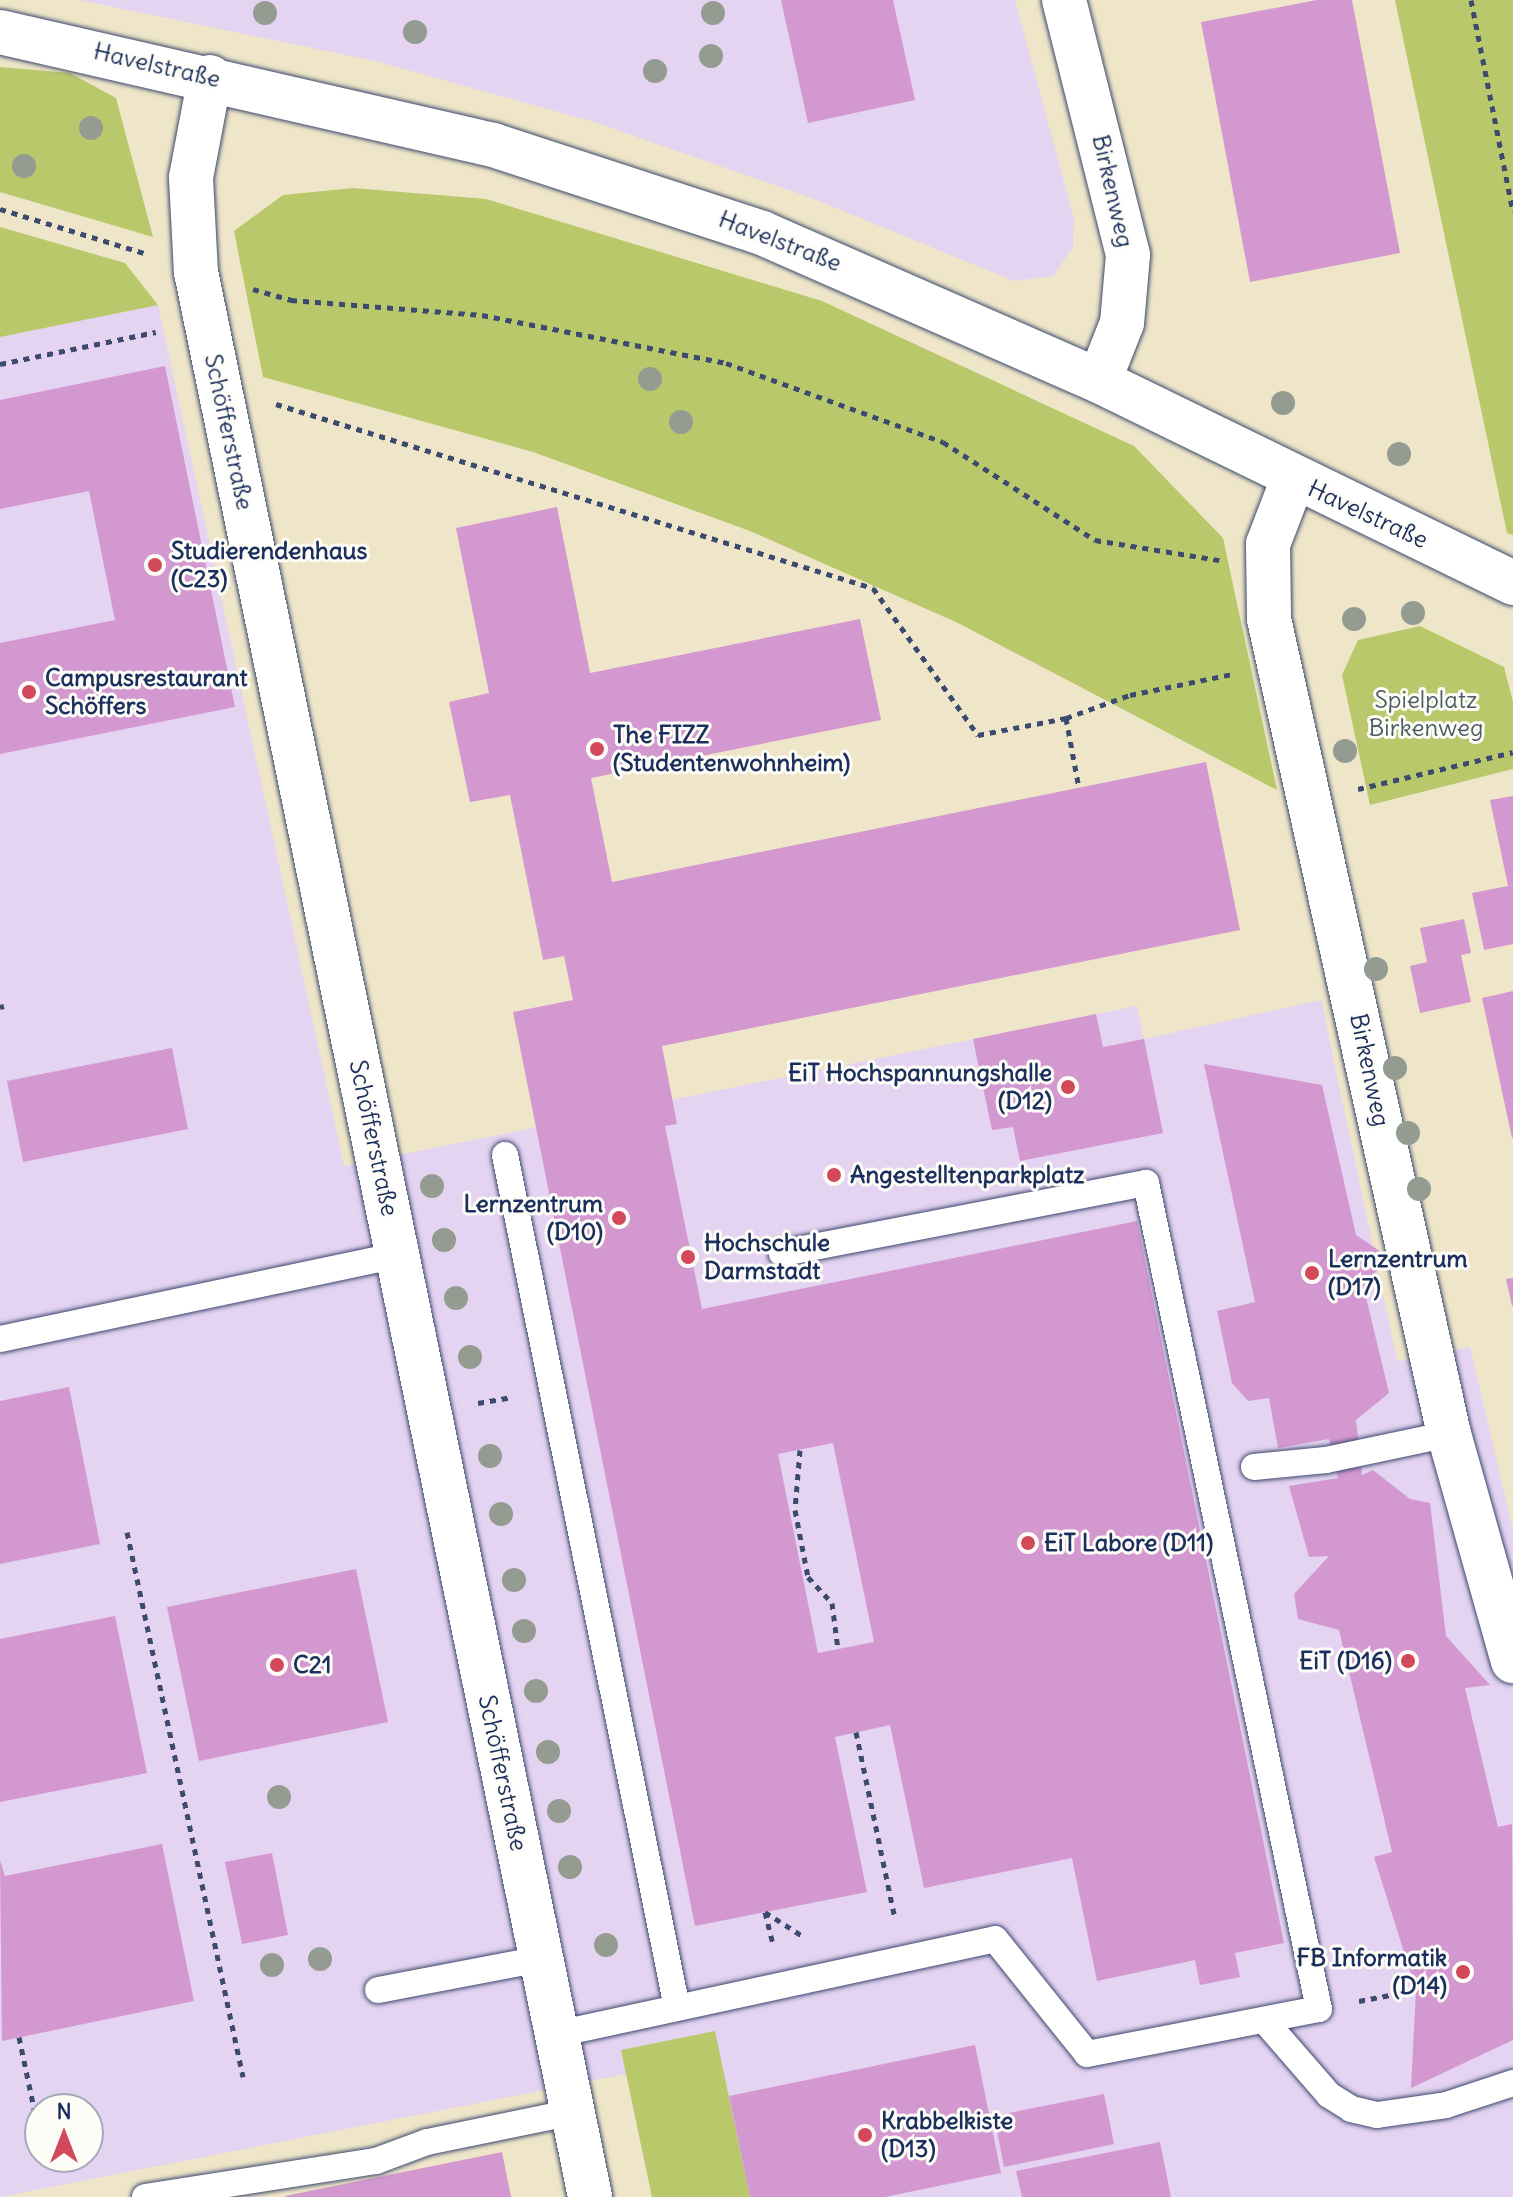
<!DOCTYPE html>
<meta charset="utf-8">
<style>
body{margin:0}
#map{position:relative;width:1513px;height:2197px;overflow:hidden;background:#efe6c9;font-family:Delius,sans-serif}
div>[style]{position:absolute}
.built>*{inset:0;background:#e4d3f1}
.green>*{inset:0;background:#b9c86b}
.building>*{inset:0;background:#d498d0}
.path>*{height:5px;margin-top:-2.5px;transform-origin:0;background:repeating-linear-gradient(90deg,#3b4a6e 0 6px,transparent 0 12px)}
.roads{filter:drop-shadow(0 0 2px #3b4a6e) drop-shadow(0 0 2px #3b4a6e)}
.lane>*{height:26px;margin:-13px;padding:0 13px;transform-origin:13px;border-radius:13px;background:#fff}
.street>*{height:44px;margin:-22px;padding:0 22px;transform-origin:22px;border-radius:22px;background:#fff}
.trees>*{width:24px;height:24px;margin:-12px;border-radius:50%;background:#949b90}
.dots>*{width:22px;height:22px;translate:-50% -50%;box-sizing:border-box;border:4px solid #fdfcf7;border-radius:50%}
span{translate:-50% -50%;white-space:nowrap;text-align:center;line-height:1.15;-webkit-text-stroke:6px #fdfcf7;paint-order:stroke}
.street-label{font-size:24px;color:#1b2f5e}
.poi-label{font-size:24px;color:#1b2f5e;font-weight:700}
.left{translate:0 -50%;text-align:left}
.right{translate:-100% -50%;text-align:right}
.park-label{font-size:24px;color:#4a5d62}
.north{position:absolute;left:24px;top:2093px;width:80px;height:80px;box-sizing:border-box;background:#fdfcf7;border:2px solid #a3aaba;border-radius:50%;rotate:0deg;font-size:22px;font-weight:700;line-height:32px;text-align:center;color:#1b2f5e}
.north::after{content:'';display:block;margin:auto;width:28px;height:36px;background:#d1495b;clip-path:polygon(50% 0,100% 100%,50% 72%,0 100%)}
</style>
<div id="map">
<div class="built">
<i style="clip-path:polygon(80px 0,1015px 0,1074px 219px,1073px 247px,1053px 276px,1014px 281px,814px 199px,594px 122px,375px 61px)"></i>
<i style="clip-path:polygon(evenodd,158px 305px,344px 1166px,1137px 1006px,1144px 1039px,1321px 1000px,1397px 1361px,1470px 1347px,1513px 1530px,1513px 2197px,652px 2197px,626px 2074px,0 2197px,0 337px,158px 305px,40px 2109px,88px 2109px,88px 2157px,40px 2157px,40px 2109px)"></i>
</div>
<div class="green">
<i style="clip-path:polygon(1395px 0,1513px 0,1513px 535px,1507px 533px)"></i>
<i style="clip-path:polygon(0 67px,70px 73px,116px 98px,153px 237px,0 192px)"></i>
<i style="clip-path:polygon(353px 188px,486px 199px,822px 301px,1134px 446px,1223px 538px,1277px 790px,958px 623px,750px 531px,533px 452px,263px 377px,234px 231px,283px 195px)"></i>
<i style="clip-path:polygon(0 227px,125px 263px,158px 305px,0 337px)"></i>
<i style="clip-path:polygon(1420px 626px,1504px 667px,1513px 702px,1513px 769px,1370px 805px,1342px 675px,1358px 640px)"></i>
<i style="clip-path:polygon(715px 2031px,750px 2197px,652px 2197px,621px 2050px)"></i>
</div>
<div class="building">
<i style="clip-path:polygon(781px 0,893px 0,915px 100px,808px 123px)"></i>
<i style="clip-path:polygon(1317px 0,1352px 0,1400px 253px,1250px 282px,1201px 22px)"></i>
<i style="clip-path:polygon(165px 366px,235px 707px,0 754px,0 643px,115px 620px,89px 491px,0 509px,0 400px)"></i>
<i style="clip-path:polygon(evenodd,557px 507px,590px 673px,860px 619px,881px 720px,591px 778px,612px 882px,1206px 762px,1240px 930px,662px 1046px,677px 1124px,665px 1126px,702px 1309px,1137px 1221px,1284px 1943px,1235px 1953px,1240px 1977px,1200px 1985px,1195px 1960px,1097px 1981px,1072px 1858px,924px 1888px,890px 1725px,835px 1737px,867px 1892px,695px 1926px,513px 1012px,573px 1000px,564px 956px,543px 960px,510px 795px,470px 802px,449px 702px,489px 693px,456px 528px,557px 507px,833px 1443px,874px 1642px,818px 1653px,778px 1454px,833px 1443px)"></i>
<i style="clip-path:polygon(1513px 796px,1513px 944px,1484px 950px,1472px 893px,1508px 886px,1490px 800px)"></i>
<i style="clip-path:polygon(1464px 919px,1471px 953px,1461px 955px,1471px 1002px,1420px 1013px,1410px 966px,1427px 962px,1420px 928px)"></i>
<i style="clip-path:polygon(1513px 991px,1513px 1138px,1512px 1138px,1482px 998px)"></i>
<i style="clip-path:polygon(1096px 1014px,1103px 1047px,1144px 1039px,1163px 1133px,1020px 1161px,1013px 1127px,992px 1130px,973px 1039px)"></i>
<i style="clip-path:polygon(172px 1048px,188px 1129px,23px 1162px,7px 1081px)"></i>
<i style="clip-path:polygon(1204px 1064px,1322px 1085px,1356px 1235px,1387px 1256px,1364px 1289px,1389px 1393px,1356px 1420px,1362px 1475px,1373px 1470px,1410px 1499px,1430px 1503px,1446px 1636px,1490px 1685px,1465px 1688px,1498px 1827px,1512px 1824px,1513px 2040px,1411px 2088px,1416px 1990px,1374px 1857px,1392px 1852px,1339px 1630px,1298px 1619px,1294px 1594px,1329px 1556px,1309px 1557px,1289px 1486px,1338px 1478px,1329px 1439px,1278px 1448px,1269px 1398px,1248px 1401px,1232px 1383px,1217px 1311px,1255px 1302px)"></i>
<i style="clip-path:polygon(1513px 1278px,1513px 1306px,1512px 1306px,1506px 1279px)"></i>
<i style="clip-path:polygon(69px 1387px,100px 1544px,0 1564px,0 1401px)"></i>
<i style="clip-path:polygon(356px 1569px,388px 1722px,199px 1761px,167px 1607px)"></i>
<i style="clip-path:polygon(115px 1616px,147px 1773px,0 1802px,0 1639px)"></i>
<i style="clip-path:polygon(162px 1844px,194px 2001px,2px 2041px,0 1860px,5px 1876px)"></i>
<i style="clip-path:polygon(272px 1853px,288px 1935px,242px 1944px,225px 1862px)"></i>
<i style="clip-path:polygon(975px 2045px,1001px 2173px,885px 2197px,750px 2197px,729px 2096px)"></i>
<i style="clip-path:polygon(1104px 2094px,1114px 2144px,1004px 2167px,994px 2116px)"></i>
<i style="clip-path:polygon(1160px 2142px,1171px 2197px,1022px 2197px,1016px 2171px)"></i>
<i style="clip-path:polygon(502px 2152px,511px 2197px,286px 2197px,285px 2196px)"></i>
</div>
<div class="path">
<i style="left:1471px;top:0;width:216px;rotate:78.8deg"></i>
<i style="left:0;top:209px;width:151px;rotate:17deg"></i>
<i style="left:253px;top:289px;width:40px;rotate:16deg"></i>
<i style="left:291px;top:300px;width:192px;rotate:4.5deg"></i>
<i style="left:482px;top:315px;width:249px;rotate:11.1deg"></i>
<i style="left:726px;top:363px;width:231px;rotate:20deg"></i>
<i style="left:943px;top:442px;width:181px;rotate:32.8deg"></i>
<i style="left:1095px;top:540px;width:126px;rotate:9.2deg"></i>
<i style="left:0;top:364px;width:159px;rotate:-11.6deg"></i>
<i style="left:276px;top:404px;width:625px;rotate:17.13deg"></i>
<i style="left:873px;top:588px;width:181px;rotate:54.5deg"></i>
<i style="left:978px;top:735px;width:90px;rotate:-10.9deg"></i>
<i style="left:1066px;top:718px;width:71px;rotate:79.5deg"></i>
<i style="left:1066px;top:718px;width:68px;rotate:-19.8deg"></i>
<i style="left:1130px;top:695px;width:104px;rotate:-11.6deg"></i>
<i style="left:1358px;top:789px;width:159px;rotate:-13.4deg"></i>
<i style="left:0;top:1007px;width:4px;rotate:-14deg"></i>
<i style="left:478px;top:1403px;width:34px;rotate:-10deg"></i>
<i style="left:800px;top:1450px;width:60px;rotate:94.8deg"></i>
<i style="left:795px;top:1510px;width:68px;rotate:79deg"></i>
<i style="left:808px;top:1577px;width:35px;rotate:47deg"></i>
<i style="left:832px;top:1603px;width:46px;rotate:82.6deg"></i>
<i style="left:127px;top:1532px;width:557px;rotate:77.98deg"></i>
<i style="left:856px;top:1732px;width:191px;rotate:78.2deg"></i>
<i style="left:765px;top:1912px;width:43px;rotate:32.6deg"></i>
<i style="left:765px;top:1912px;width:34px;rotate:76deg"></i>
<i style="left:1359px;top:2001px;width:58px;rotate:-10.9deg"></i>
<i style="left:19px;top:2037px;width:83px;rotate:78.1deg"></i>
</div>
<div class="roads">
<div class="lane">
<i style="left:505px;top:1155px;width:870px;rotate:78.6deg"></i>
<i style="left:0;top:1339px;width:407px;rotate:-11.9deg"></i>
<i style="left:1254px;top:1467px;width:72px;rotate:-5.6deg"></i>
<i style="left:1326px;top:1460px;width:126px;rotate:-11.9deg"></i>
<i style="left:378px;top:1990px;width:166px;rotate:-10.8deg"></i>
<i style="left:1264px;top:2020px;width:99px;rotate:49.1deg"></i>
<i style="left:1329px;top:2095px;width:26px;rotate:32deg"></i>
<i style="left:1351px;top:2109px;width:27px;rotate:13deg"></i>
<i style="left:1377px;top:2115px;width:70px;rotate:-8.2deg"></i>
<i style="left:1446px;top:2105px;width:71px;rotate:-18.2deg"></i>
<i style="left:557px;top:2034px;width:448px;rotate:-12.2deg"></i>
<i style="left:995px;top:1939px;width:147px;rotate:51.3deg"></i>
<i style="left:1087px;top:2054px;width:236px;rotate:-11deg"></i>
<i style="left:1319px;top:2009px;width:844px;rotate:-101.83deg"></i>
<i style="left:1146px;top:1183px;width:371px;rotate:169.1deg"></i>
<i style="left:145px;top:2197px;width:234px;rotate:-8.9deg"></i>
<i style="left:376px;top:2161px;width:54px;rotate:-20.4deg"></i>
<i style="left:427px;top:2142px;width:149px;rotate:-11.6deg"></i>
</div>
<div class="street">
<i style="left:1064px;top:0;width:263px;rotate:75.9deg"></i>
<i style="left:1128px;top:255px;width:68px;rotate:95deg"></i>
<i style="left:1122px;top:323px;width:62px;rotate:111.6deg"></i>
<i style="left:0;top:32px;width:506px;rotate:12.91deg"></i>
<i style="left:493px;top:145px;width:283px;rotate:18.1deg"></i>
<i style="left:762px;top:233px;width:368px;rotate:23.7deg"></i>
<i style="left:1099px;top:381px;width:461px;rotate:26deg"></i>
<i style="left:210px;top:77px;width:103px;rotate:100.7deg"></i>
<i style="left:191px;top:178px;width:94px;rotate:87deg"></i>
<i style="left:196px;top:272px;width:1965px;rotate:78.43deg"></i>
<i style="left:1293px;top:479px;width:70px;rotate:111deg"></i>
<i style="left:1268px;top:544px;width:75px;rotate:89.2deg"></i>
<i style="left:1269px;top:619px;width:835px;rotate:77.55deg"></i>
<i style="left:1449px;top:1434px;width:236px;rotate:74.3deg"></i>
</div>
</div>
<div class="trees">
<i style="left:265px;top:13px"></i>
<i style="left:713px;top:13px"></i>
<i style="left:415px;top:32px"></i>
<i style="left:711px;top:56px"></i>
<i style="left:655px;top:71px"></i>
<i style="left:91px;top:128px"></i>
<i style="left:24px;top:166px"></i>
<i style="left:650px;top:379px"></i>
<i style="left:1283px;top:403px"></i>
<i style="left:681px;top:422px"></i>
<i style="left:1399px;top:454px"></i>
<i style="left:1413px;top:613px"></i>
<i style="left:1354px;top:619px"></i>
<i style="left:1345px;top:751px"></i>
<i style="left:1376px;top:969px"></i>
<i style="left:1395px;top:1068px"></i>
<i style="left:1408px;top:1133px"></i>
<i style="left:432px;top:1186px"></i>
<i style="left:1419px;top:1189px"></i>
<i style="left:444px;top:1240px"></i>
<i style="left:456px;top:1298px"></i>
<i style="left:470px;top:1357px"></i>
<i style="left:490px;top:1456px"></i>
<i style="left:501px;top:1514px"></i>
<i style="left:514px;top:1580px"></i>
<i style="left:524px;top:1631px"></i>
<i style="left:536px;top:1691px"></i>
<i style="left:548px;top:1752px"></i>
<i style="left:279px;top:1797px"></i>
<i style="left:559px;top:1811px"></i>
<i style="left:570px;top:1867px"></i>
<i style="left:606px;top:1945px"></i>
<i style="left:320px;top:1959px"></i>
<i style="left:272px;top:1965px"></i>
</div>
<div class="dots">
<i style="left:155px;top:565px;background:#d1495b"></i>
<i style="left:29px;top:692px;background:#d1495b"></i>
<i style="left:597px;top:749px;background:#d1495b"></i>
<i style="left:1068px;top:1087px;background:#d1495b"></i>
<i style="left:834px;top:1175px;background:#d1495b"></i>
<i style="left:619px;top:1218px;background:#d1495b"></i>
<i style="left:688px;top:1257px;background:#d1495b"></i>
<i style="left:1312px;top:1273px;background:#d1495b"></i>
<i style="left:1028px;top:1543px;background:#d1495b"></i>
<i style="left:1408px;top:1661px;background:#d1495b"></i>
<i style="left:277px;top:1665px;background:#d1495b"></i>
<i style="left:1463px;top:1972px;background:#d1495b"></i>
<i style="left:865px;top:2135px;background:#d1495b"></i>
</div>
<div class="street-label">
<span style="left:157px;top:65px;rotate:13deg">Havelstraße</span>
<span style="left:1113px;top:191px;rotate:77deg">Birkenweg</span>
<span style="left:780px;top:241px;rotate:21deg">Havelstraße</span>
<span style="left:229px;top:432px;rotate:78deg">Schöfferstraße</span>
<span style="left:1368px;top:514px;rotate:25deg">Havelstraße</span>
<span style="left:1370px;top:1070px;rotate:78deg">Birkenweg</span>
<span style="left:374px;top:1138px;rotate:78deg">Schöfferstraße</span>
<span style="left:503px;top:1773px;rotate:78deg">Schöfferstraße</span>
</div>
<div class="poi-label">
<span class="left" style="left:171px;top:565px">Studierendenhaus<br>(C23)</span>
<span class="left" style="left:45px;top:692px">Campusrestaurant<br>Schöffers</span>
<span class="left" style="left:613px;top:749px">The FIZZ<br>(Studentenwohnheim)</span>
<span class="right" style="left:1052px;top:1087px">EiT Hochspannungshalle<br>(D12)</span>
<span class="left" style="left:850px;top:1175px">Angestelltenparkplatz</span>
<span class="right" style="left:603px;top:1218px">Lernzentrum<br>(D10)</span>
<span class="left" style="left:704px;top:1257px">Hochschule<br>Darmstadt</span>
<span class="left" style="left:1328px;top:1273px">Lernzentrum<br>(D17)</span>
<span class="left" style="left:1044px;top:1543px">EiT Labore (D11)</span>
<span class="right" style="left:1392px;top:1661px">EiT (D16)</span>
<span class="left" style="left:293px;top:1665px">C21</span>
<span class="right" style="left:1447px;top:1972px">FB Informatik<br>(D14)</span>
<span class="left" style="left:881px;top:2135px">Krabbelkiste<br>(D13)</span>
</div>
<div class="park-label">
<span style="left:1426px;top:714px">Spielplatz<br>Birkenweg</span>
</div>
<div class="north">N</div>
</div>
